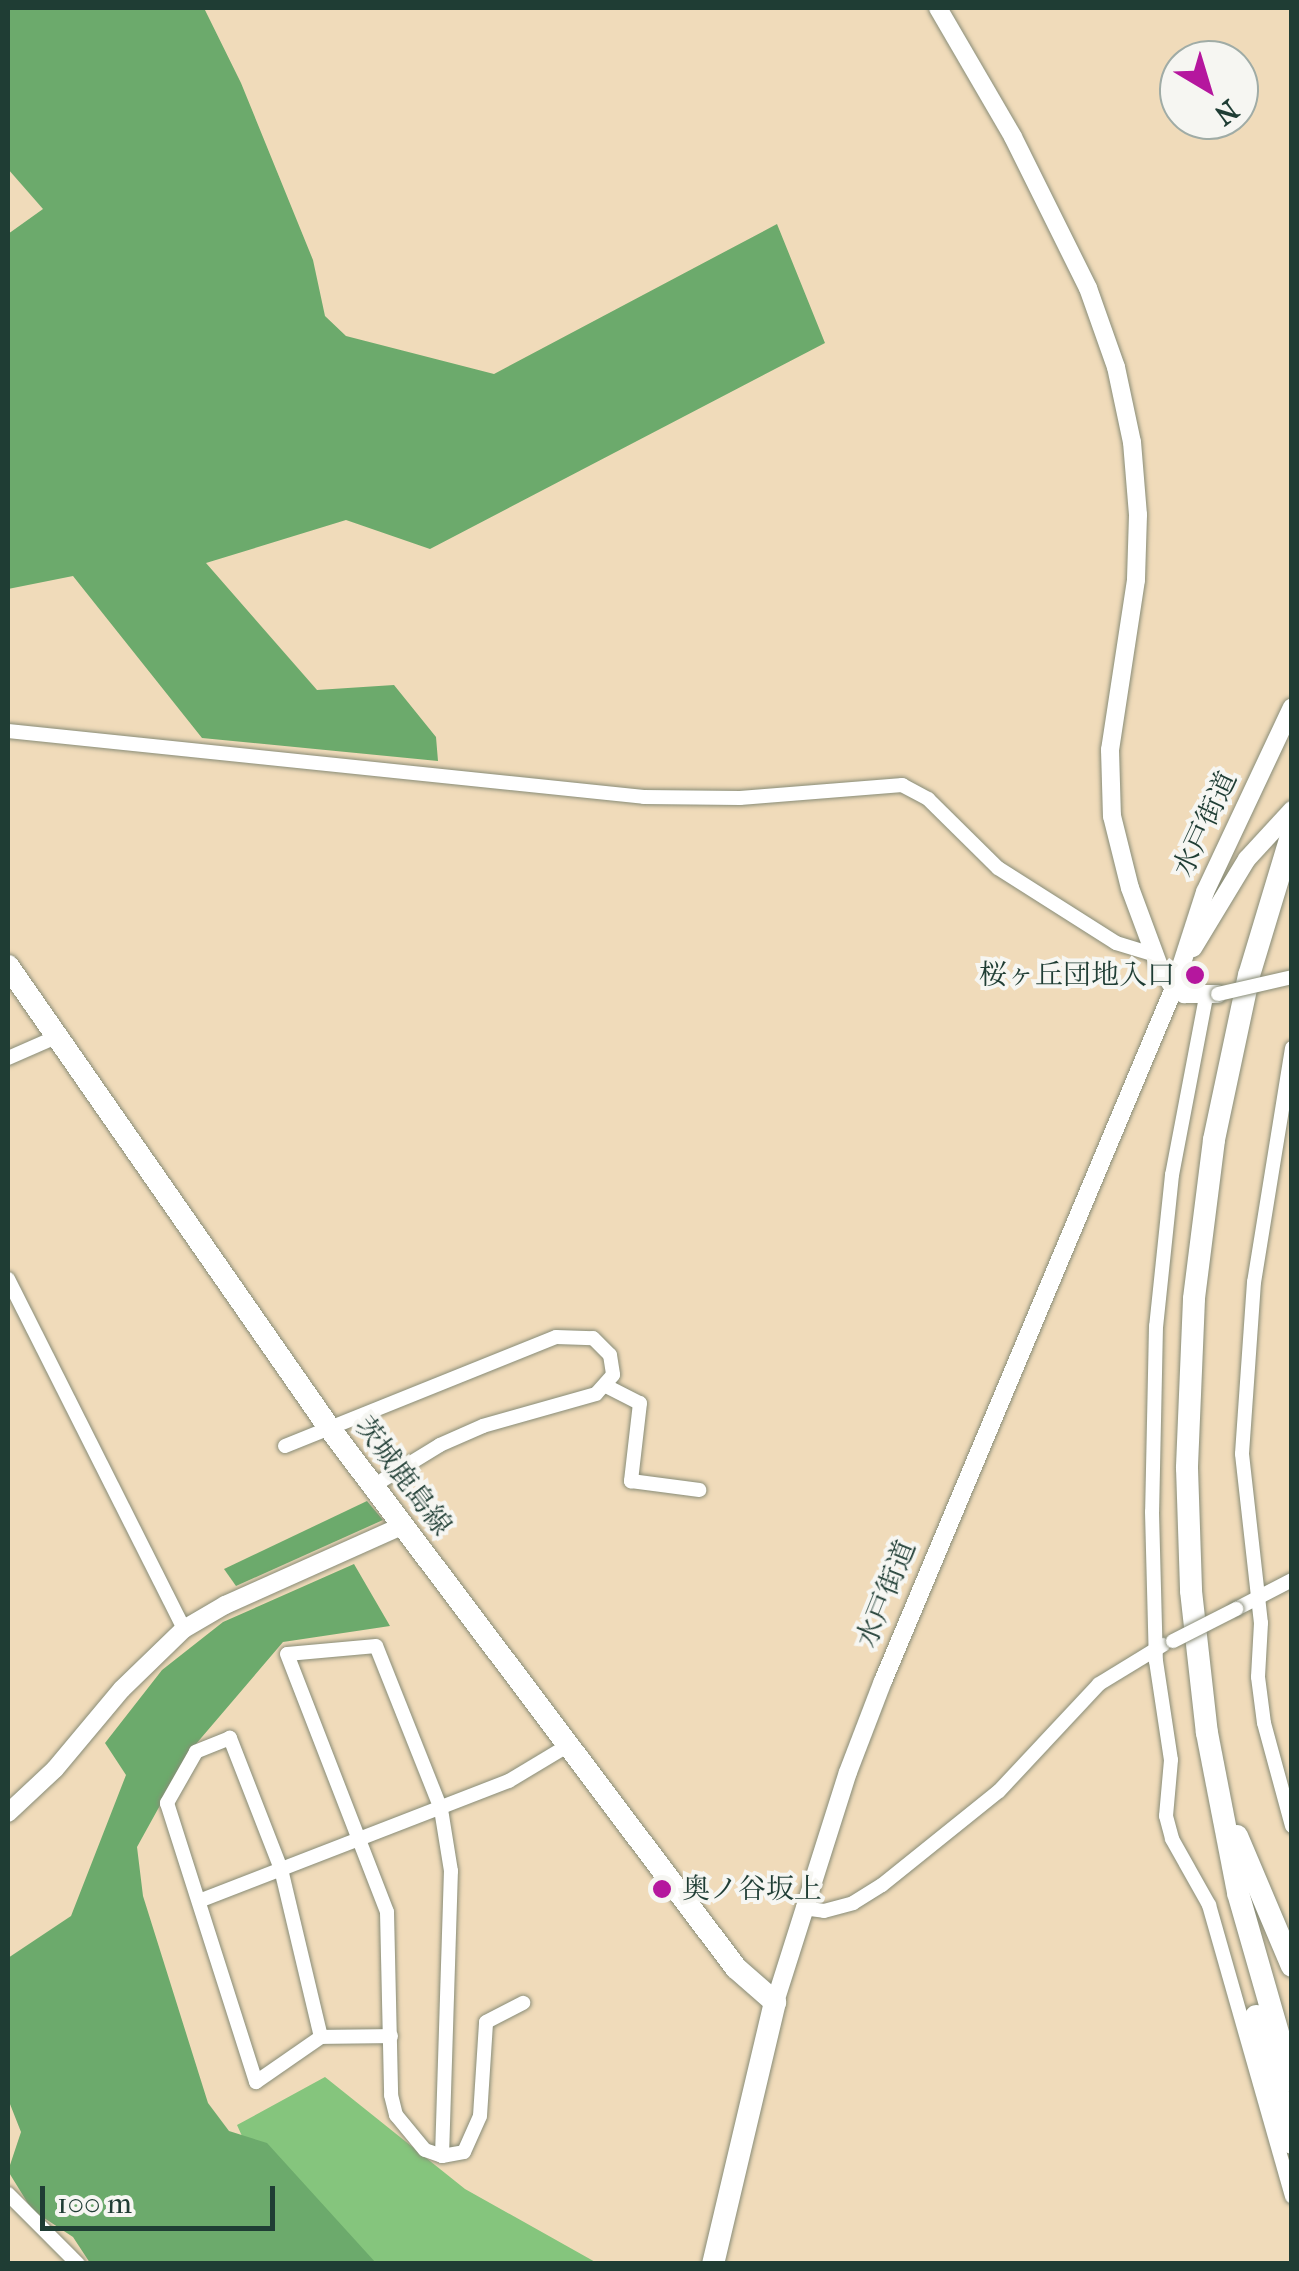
<!DOCTYPE html>
<meta charset="utf-8">
<style>
body{margin:0}
#map{position:relative;width:1299px;height:2271px;overflow:hidden;background:#f0dbba;font-family:"IM FELL French Canon","Noto Serif JP",serif}
div>[style]{position:absolute}
.green>*{inset:0;background:#85c57d}
.forest>*{inset:0;background:#6caa6c}
.roads{filter:drop-shadow(0 0 2px #888c77) drop-shadow(0 0 2px #888c77)}
.minor>*{height:14px;margin:-7px;padding:0 7px;transform-origin:7px;border-radius:7px;background:#fff}
.tertiary>*{height:18px;margin:-9px;padding:0 9px;transform-origin:9px;border-radius:9px;background:#fff}
.primary>*{height:22px;margin:-11px;padding:0 11px;transform-origin:11px;border-radius:11px;background:#fff}
.trunk>*{height:22px;margin:-11px;padding:0 11px;transform-origin:11px;border-radius:11px;background:#fff}
.bridges{filter:drop-shadow(0 0 2px #888c77) drop-shadow(0 0 2px #888c77)}
.minor-bridge>*{height:14px;margin:-7px;padding:0 7px;transform-origin:7px;border-radius:7px;background:#fff}
.dots>*{width:28px;height:28px;translate:-50% -50%;box-sizing:border-box;border:5px solid #f6f6f2;border-radius:50%}
span{translate:-50% -50%;white-space:nowrap;text-align:center;line-height:1.15;-webkit-text-stroke:8px #f6f6f2;paint-order:stroke}
.street-label{font-size:28px;color:#1f3d34}
.poi-label{font-size:28px;color:#1f3d34}
.right{translate:-100% -50%;text-align:right}
.left{translate:0 -50%;text-align:left}
.frame{position:absolute;inset:0;border:10px solid #1f3d34;pointer-events:none}
.north{position:absolute;left:1159px;top:40px;width:100px;height:100px;box-sizing:border-box;background:#f6f6f2;border:2px solid #a0aca6;border-radius:50%;rotate:142deg;font-size:28px;font-weight:700;line-height:40px;text-align:center;color:#1f3d34}
.north::after{content:'';display:block;margin:auto;width:35px;height:45px;background:#b5179e;clip-path:polygon(50% 0,100% 100%,50% 72%,0 100%)}
.scale{position:absolute;left:40px;top:2186px;width:235px;height:45px;box-sizing:border-box;border:5px solid #1f3d34;border-top:0;padding-left:12px;font-size:30px;line-height:35px;white-space:nowrap;color:#1f3d34;-webkit-text-stroke:8px #f6f6f2;paint-order:stroke}
</style>
<div id="map">
<div class="green">
<i style="clip-path:polygon(325px 2077px,465px 2189px,597px 2263px,299px 2263px,237px 2125px)"></i>
</div>
<div class="forest">
<i style="clip-path:polygon(8px 8px,204px 8px,241px 83px,313px 260px,325px 316px,346px 336px,494px 374px,777px 224px,825px 343px,430px 549px,346px 520px,206px 563px,317px 690px,394px 685px,436px 737px,438px 761px,202px 738px,73px 576px,8px 589px,8px 234px,43px 209px,8px 169px)"></i>
<i style="clip-path:polygon(367px 1501px,383px 1520px,236px 1586px,224px 1569px)"></i>
<i style="clip-path:polygon(354px 1564px,390px 1626px,283px 1642px,190px 1751px,137px 1847px,143px 1896px,208px 2103px,229px 2131px,267px 2143px,376px 2263px,90px 2263px,73px 2237px,32px 2210px,8px 2171px,21px 2132px,8px 2099px,8px 1958px,71px 1916px,126px 1775px,105px 1743px,162px 1670px,223px 1622px)"></i>
</div>
<div class="roads">
<div class="minor">
<i style="left:8px;top:731px;width:639px;rotate:5.92deg"></i>
<i style="left:644px;top:797px;width:96px;rotate:0.6deg"></i>
<i style="left:740px;top:798px;width:163px;rotate:-4.6deg"></i>
<i style="left:902px;top:785px;width:30px;rotate:28deg"></i>
<i style="left:928px;top:799px;width:98px;rotate:44.6deg"></i>
<i style="left:998px;top:868px;width:140px;rotate:32.4deg"></i>
<i style="left:1116px;top:943px;width:39px;rotate:17deg"></i>
<i style="left:1206px;top:997px;width:181px;rotate:100.8deg"></i>
<i style="left:1172px;top:1175px;width:152px;rotate:96deg"></i>
<i style="left:1156px;top:1326px;width:186px;rotate:91.2deg"></i>
<i style="left:1152px;top:1512px;width:149px;rotate:88.5deg"></i>
<i style="left:1156px;top:1661px;width:100px;rotate:81.4deg"></i>
<i style="left:1171px;top:1760px;width:56px;rotate:95.1deg"></i>
<i style="left:1166px;top:1816px;width:24px;rotate:75deg"></i>
<i style="left:1172px;top:1839px;width:76px;rotate:60.7deg"></i>
<i style="left:1209px;top:1905px;width:303px;rotate:74.1deg"></i>
<i style="left:1292px;top:1048px;width:237px;rotate:99.2deg"></i>
<i style="left:1254px;top:1282px;width:172px;rotate:94deg"></i>
<i style="left:1242px;top:1454px;width:170px;rotate:83.6deg"></i>
<i style="left:1261px;top:1623px;width:54px;rotate:93.2deg"></i>
<i style="left:1258px;top:1677px;width:46px;rotate:82.6deg"></i>
<i style="left:1264px;top:1723px;width:107px;rotate:74.8deg"></i>
<i style="left:8px;top:1058px;width:52px;rotate:-23.6deg"></i>
<i style="left:8px;top:1279px;width:392px;rotate:63.3deg"></i>
<i style="left:606px;top:1386px;width:38px;rotate:27deg"></i>
<i style="left:640px;top:1403px;width:79px;rotate:96.6deg"></i>
<i style="left:631px;top:1481px;width:69px;rotate:7.5deg"></i>
<i style="left:285px;top:1446px;width:292px;rotate:-21.9deg"></i>
<i style="left:556px;top:1337px;width:37px;rotate:2deg"></i>
<i style="left:593px;top:1338px;width:24px;rotate:45deg"></i>
<i style="left:610px;top:1355px;width:20px;rotate:81deg"></i>
<i style="left:613px;top:1375px;width:25px;rotate:132deg"></i>
<i style="left:596px;top:1394px;width:117px;rotate:164.2deg"></i>
<i style="left:483px;top:1426px;width:47px;rotate:156.2deg"></i>
<i style="left:440px;top:1445px;width:79px;rotate:148.5deg"></i>
<i style="left:1236px;top:1609px;width:63px;rotate:-27.4deg"></i>
<i style="left:199px;top:1901px;width:332px;rotate:-21.2deg"></i>
<i style="left:509px;top:1781px;width:70px;rotate:-31deg"></i>
<i style="left:803px;top:1908px;width:21px;rotate:8deg"></i>
<i style="left:824px;top:1911px;width:30px;rotate:-15deg"></i>
<i style="left:853px;top:1903px;width:34px;rotate:-32deg"></i>
<i style="left:882px;top:1885px;width:150px;rotate:-38.8deg"></i>
<i style="left:999px;top:1791px;width:146px;rotate:-46.9deg"></i>
<i style="left:1099px;top:1684px;width:75px;rotate:-31.4deg"></i>
<i style="left:321px;top:2037px;width:173px;rotate:-103.4deg"></i>
<i style="left:281px;top:1869px;width:141px;rotate:-111.3deg"></i>
<i style="left:230px;top:1738px;width:37px;rotate:158deg"></i>
<i style="left:196px;top:1752px;width:59px;rotate:119.6deg"></i>
<i style="left:167px;top:1803px;width:293px;rotate:72.3deg"></i>
<i style="left:256px;top:2082px;width:79px;rotate:-34.7deg"></i>
<i style="left:321px;top:2037px;width:70px;rotate:-0.8deg"></i>
<i style="left:442px;top:2156px;width:285px;rotate:-88.2deg"></i>
<i style="left:451px;top:1871px;width:63px;rotate:-99.2deg"></i>
<i style="left:441px;top:1809px;width:175px;rotate:-111.7deg"></i>
<i style="left:376px;top:1646px;width:89px;rotate:174.9deg"></i>
<i style="left:287px;top:1654px;width:277px;rotate:68.8deg"></i>
<i style="left:387px;top:1912px;width:183px;rotate:88.7deg"></i>
<i style="left:391px;top:2095px;width:21px;rotate:76deg"></i>
<i style="left:396px;top:2115px;width:45px;rotate:50.4deg"></i>
<i style="left:425px;top:2150px;width:18px;rotate:19deg"></i>
<i style="left:442px;top:2156px;width:22px;rotate:-10deg"></i>
<i style="left:464px;top:2152px;width:39px;rotate:-66deg"></i>
<i style="left:480px;top:2116px;width:94px;rotate:-86.3deg"></i>
<i style="left:486px;top:2022px;width:42px;rotate:-27.2deg"></i>
<i style="left:8px;top:2194px;width:99px;rotate:45deg"></i>
</div>
<div class="tertiary">
<i style="left:938px;top:8px;width:149px;rotate:59.8deg"></i>
<i style="left:1013px;top:137px;width:169px;rotate:63.6deg"></i>
<i style="left:1088px;top:288px;width:84px;rotate:70.5deg"></i>
<i style="left:1116px;top:367px;width:77px;rotate:78deg"></i>
<i style="left:1132px;top:442px;width:73px;rotate:85.3deg"></i>
<i style="left:1138px;top:515px;width:65px;rotate:91.8deg"></i>
<i style="left:1136px;top:580px;width:172px;rotate:98.7deg"></i>
<i style="left:1110px;top:750px;width:66px;rotate:88.3deg"></i>
<i style="left:1112px;top:816px;width:74px;rotate:76deg"></i>
<i style="left:1130px;top:888px;width:83px;rotate:69.6deg"></i>
<i style="left:1159px;top:966px;width:27px;rotate:56deg"></i>
<i style="left:1174px;top:988px;width:12px;rotate:31deg"></i>
<i style="left:1184px;top:994px;width:34px"></i>
<i style="left:1193px;top:948px;width:104px;rotate:-58.8deg"></i>
<i style="left:1247px;top:859px;width:67px;rotate:-47.4deg"></i>
<i style="left:8px;top:1813px;width:64px;rotate:-43.1deg"></i>
<i style="left:55px;top:1769px;width:104px;rotate:-50.1deg"></i>
<i style="left:122px;top:1689px;width:86px;rotate:-44.1deg"></i>
<i style="left:184px;top:1629px;width:48px;rotate:-30.3deg"></i>
<i style="left:225px;top:1605px;width:194px;rotate:-24.1deg"></i>
<i style="left:775px;top:2002px;width:241px;rotate:-72.4deg"></i>
<i style="left:848px;top:1772px;width:97px;rotate:-69deg"></i>
<i style="left:883px;top:1681px;width:752px;rotate:-67.22deg"></i>
<i style="left:1174px;top:988px;width:101px;rotate:-72.1deg"></i>
<i style="left:1205px;top:892px;width:204px;rotate:-64.8deg"></i>
</div>
<div class="primary">
<i style="left:8px;top:966px;width:560px;rotate:55.18deg"></i>
<i style="left:328px;top:1426px;width:678px;rotate:53.03deg"></i>
<i style="left:736px;top:1968px;width:52px;rotate:41.1deg"></i>
<i style="left:775px;top:2002px;width:269px;rotate:103.3deg"></i>
</div>
<div class="trunk">
<i style="left:1292px;top:833px;width:148px;rotate:106.8deg"></i>
<i style="left:1249px;top:975px;width:169px;rotate:102deg"></i>
<i style="left:1214px;top:1140px;width:160px;rotate:97.2deg"></i>
<i style="left:1194px;top:1299px;width:169px;rotate:92.4deg"></i>
<i style="left:1187px;top:1468px;width:123px;rotate:88.1deg"></i>
<i style="left:1191px;top:1591px;width:143px;rotate:83.6deg"></i>
<i style="left:1207px;top:1733px;width:163px;rotate:79deg"></i>
<i style="left:1238px;top:1893px;width:196px;rotate:74deg"></i>
<i style="left:1237px;top:1836px;width:141px;rotate:67.1deg"></i>
<i style="left:1256px;top:2016px;width:132px;rotate:74.2deg"></i>
</div>
</div>
<div class="bridges">
<div class="minor-bridge">
<i style="left:1218px;top:994px;width:76px;rotate:-12.9deg"></i>
<i style="left:1173px;top:1641px;width:71px;rotate:-26.9deg"></i>
</div>
</div>
<div class="dots">
<i style="left:1195px;top:975px;background:#b5179e"></i>
<i style="left:662px;top:1889px;background:#b5179e"></i>
</div>
<div class="street-label">
<span style="left:1205px;top:824px;rotate:-65deg">水戸街道</span>
<span style="left:403px;top:1476px;rotate:53deg">茨城鹿島線</span>
<span style="left:886px;top:1594px;rotate:-68deg">水戸街道</span>
</div>
<div class="poi-label">
<span class="right" style="left:1175px;top:975px">桜ヶ丘団地入口</span>
<span class="left" style="left:682px;top:1889px">奥ノ谷坂上</span>
</div>
<div class="frame"></div>
<div class="north">N</div>
<div class="scale">100 m</div>
</div>
